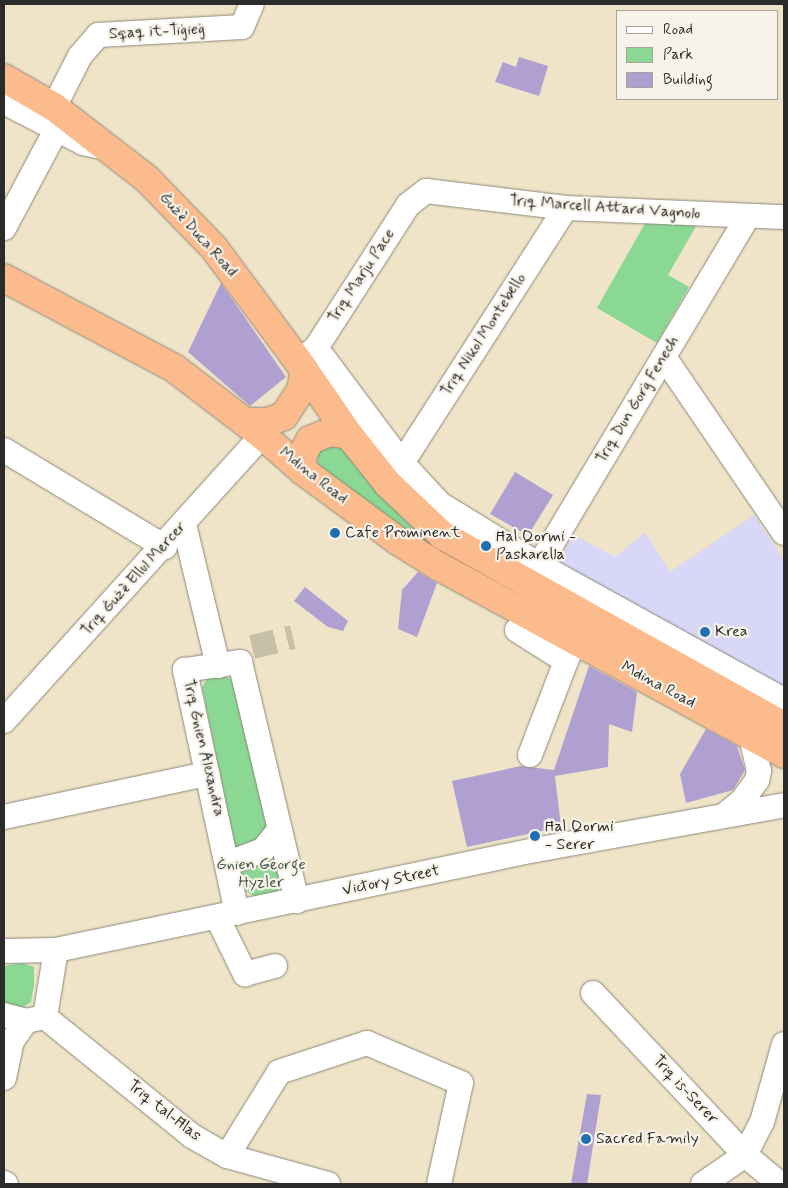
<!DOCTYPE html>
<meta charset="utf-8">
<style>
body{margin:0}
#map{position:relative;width:788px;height:1188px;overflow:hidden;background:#efe4c8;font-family:Mynerve,sans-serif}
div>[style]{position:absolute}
.built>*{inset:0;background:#d8d7f8}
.green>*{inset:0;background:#8bd895}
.building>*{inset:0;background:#b09fd1}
.minor-tunnel>*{height:24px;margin-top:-12px;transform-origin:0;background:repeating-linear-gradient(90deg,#c8bfa9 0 24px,transparent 0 36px)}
.roads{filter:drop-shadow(0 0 1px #8d887a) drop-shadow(0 0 1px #8d887a)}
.minor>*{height:24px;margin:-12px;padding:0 12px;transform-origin:12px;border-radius:12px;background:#fff}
.highway>*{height:28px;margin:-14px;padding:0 14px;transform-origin:14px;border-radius:14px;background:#fbbb8d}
.dots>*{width:14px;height:14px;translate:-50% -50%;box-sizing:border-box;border:2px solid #f7f3e8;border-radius:50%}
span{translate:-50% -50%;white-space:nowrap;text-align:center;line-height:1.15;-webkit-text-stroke:4.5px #f7f3e8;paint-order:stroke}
.street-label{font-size:16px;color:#2b2b2b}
.poi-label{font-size:16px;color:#2b2b2b}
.left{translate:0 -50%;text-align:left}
.park-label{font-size:16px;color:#435646}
.frame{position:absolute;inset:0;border:5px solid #2b2b2b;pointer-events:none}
.legend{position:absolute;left:616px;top:10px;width:162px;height:90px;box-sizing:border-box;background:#f7f3e8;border:1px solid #a5a39c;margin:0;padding:6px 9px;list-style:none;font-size:15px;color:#2b2b2b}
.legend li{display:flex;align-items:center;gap:10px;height:25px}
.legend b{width:25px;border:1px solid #a5a39c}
</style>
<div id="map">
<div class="built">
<i style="clip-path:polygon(754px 515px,784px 560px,784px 691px,563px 571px,560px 557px,574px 535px,615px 557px,645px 532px,670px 572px)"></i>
</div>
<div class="green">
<i style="clip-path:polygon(648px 218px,699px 221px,668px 275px,689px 287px,657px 343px,597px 308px)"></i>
<i style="clip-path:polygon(327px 442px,346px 449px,377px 493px,448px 554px,709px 697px,401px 533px,318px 465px,318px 451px)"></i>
<i style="clip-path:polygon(217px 675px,236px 680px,283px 883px,275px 896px,259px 899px,244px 890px,202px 687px,207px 679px)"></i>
<i style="clip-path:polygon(22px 963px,34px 967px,34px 985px,31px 1002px,16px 1012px,4px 1008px,4px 966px)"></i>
</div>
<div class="building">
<i style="clip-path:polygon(519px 57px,548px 66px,539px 96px,495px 82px,503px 62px,516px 67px)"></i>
<i style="clip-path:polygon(221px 283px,286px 377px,250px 406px,188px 352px)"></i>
<i style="clip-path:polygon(515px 472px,553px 495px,532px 529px,522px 532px,490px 514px)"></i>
<i style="clip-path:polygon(418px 572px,437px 583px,417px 637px,398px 629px,402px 590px)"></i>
<i style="clip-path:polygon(305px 587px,348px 621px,343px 631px,328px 627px,294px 601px)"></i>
<i style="clip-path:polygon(589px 666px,637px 692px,632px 732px,609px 724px,608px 767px,555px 776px,561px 827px,467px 847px,452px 781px,521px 766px,554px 770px)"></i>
<i style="clip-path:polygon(706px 729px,737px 746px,745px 770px,733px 790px,686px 803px,680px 774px)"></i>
<i style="clip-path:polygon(587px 1094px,601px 1095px,587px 1184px,571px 1184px)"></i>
</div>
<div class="minor-tunnel">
<i style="left:252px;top:647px;width:42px;rotate:-13.7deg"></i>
</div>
<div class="roads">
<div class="minor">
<i style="left:4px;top:102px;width:89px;rotate:27.4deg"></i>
<i style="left:83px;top:143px;width:19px;rotate:12deg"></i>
<i style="left:54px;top:107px;width:57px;rotate:-63deg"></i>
<i style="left:80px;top:56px;width:28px;rotate:-49deg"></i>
<i style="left:98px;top:35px;width:144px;rotate:-3.2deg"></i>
<i style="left:242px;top:27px;width:25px;rotate:-67deg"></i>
<i style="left:4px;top:228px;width:111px;rotate:-62deg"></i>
<i style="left:316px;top:348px;width:144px;rotate:53.2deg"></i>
<i style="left:402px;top:463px;width:56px;rotate:47.2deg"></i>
<i style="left:440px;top:504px;width:116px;rotate:31.6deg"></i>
<i style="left:539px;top:565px;width:280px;rotate:28.9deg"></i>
<i style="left:304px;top:357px;width:15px;rotate:-37deg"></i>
<i style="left:316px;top:348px;width:170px;rotate:-57.2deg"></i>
<i style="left:408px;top:205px;width:23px;rotate:-38deg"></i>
<i style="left:426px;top:191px;width:141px;rotate:6.9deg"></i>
<i style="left:566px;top:208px;width:218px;rotate:2.4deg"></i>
<i style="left:664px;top:357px;width:213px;rotate:55.7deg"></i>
<i style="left:4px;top:450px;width:188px;rotate:31.1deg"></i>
<i style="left:402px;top:463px;width:303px;rotate:-57.3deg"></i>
<i style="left:184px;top:524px;width:146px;rotate:76.5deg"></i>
<i style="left:532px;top:577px;width:418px;rotate:-59.1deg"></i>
<i style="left:517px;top:630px;width:58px;rotate:32.3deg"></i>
<i style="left:4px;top:721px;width:385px;rotate:-47.9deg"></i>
<i style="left:530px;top:755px;width:106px;rotate:-69deg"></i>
<i style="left:568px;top:656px;width:17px;rotate:-59deg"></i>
<i style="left:727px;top:813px;width:19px;rotate:-39deg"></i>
<i style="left:742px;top:801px;width:26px;rotate:-54deg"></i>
<i style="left:757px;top:780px;width:9px;rotate:-77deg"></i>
<i style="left:759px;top:771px;width:37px;rotate:-103deg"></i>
<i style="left:4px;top:817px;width:208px;rotate:-12deg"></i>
<i style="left:227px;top:857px;width:10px;rotate:17deg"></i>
<i style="left:237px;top:860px;width:28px;rotate:-21deg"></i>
<i style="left:263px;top:850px;width:26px;rotate:-51deg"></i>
<i style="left:237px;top:913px;width:249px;rotate:-102.1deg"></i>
<i style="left:185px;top:670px;width:56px;rotate:-8.3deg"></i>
<i style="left:240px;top:662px;width:246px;rotate:76.6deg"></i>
<i style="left:217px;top:917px;width:64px;rotate:63.8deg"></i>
<i style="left:245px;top:974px;width:31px;rotate:-15deg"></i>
<i style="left:4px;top:951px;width:52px;rotate:-1.1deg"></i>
<i style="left:56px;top:950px;width:489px;rotate:-11.8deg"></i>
<i style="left:535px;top:850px;width:253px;rotate:-10.2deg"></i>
<i style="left:593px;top:993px;width:222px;rotate:46.8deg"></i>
<i style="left:745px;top:1155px;width:45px;rotate:39.6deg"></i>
<i style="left:4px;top:1015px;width:23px;rotate:15deg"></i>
<i style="left:26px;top:1021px;width:19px;rotate:-12deg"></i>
<i style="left:45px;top:1017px;width:68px;rotate:-80.7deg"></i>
<i style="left:45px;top:1017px;width:189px;rotate:39deg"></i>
<i style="left:192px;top:1136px;width:40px;rotate:29.7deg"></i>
<i style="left:227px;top:1156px;width:105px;rotate:15.5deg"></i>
<i style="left:4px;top:1078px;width:38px;rotate:-78deg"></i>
<i style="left:12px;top:1041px;width:24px;rotate:-55deg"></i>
<i style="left:227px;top:1156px;width:99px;rotate:-58.2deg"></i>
<i style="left:279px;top:1072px;width:93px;rotate:-18.2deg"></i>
<i style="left:367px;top:1043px;width:102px;rotate:23.1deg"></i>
<i style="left:461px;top:1083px;width:103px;rotate:102.3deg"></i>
<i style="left:4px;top:1183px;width:2px;rotate:27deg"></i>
<i style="left:703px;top:1184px;width:51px;rotate:-34.6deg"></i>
<i style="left:745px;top:1155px;width:37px;rotate:-63deg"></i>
<i style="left:762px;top:1122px;width:81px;rotate:-74.2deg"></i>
</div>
<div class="highway">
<i style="left:4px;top:78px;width:58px;rotate:30.1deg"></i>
<i style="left:54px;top:107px;width:118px;rotate:37.7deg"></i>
<i style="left:147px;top:179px;width:96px;rotate:45.8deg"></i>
<i style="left:214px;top:248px;width:141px;rotate:53.4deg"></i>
<i style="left:298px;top:361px;width:90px;rotate:55.4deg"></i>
<i style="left:349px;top:435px;width:63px;rotate:51.5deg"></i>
<i style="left:388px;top:484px;width:74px;rotate:43.4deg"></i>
<i style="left:442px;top:535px;width:392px;rotate:29.2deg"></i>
<i style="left:4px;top:278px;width:192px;rotate:27.9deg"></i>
<i style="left:174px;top:368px;width:111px;rotate:37.3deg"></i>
<i style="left:262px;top:435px;width:55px;rotate:41.3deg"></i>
<i style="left:303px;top:471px;width:118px;rotate:36.4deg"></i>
<i style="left:398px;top:541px;width:47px;rotate:32deg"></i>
<i style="left:438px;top:566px;width:394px;rotate:28.5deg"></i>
<i style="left:245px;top:422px;width:22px"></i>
<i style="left:267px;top:422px;width:18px;rotate:-19deg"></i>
<i style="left:284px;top:416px;width:31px;rotate:-57deg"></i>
<i style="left:301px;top:390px;width:20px;rotate:-79deg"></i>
<i style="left:303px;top:471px;width:15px;rotate:-94deg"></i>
<i style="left:302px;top:456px;width:18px;rotate:-63deg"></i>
<i style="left:310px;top:440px;width:22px;rotate:-22deg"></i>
<i style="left:330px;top:432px;width:19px;rotate:9deg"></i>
</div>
</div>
<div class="dots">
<i style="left:335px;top:533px;background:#1f6fb2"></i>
<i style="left:486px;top:546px;background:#1f6fb2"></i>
<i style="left:705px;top:632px;background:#1f6fb2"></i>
<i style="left:535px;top:836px;background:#1f6fb2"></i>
<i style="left:586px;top:1139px;background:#1f6fb2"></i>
</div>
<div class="street-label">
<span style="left:157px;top:32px;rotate:-3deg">Sqaq it-Tiġieġ</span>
<span style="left:605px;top:208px;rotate:4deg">Triq Marcell Attard Vagnolo</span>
<span style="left:198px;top:235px;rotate:48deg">Ġużè Duca Road</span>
<span style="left:362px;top:276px;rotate:-57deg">Triq Marju Pace</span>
<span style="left:484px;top:335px;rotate:-57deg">Triq Nikol Montebello</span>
<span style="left:638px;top:400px;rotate:-59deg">Triq Dun Ġorġ Fenech</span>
<span style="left:313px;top:476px;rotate:38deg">Mdina Road</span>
<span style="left:134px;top:579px;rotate:-48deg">Triq Ġużè Ellul Mercer</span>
<span style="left:658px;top:685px;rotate:28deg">Mdina Road</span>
<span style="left:203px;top:748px;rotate:77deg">Triq Ġnien Alexandra</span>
<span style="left:391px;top:881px;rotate:-12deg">Victory Street</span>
<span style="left:685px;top:1090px;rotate:47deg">Triq is-Serer</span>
<span style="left:164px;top:1111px;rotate:38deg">Triq tal-Ħlas</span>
</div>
<div class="poi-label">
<span class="left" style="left:345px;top:533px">Cafe Prominent</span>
<span class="left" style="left:496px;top:546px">Ħal Qormi -<br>Paskarella</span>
<span class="left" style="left:715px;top:632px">Krea</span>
<span class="left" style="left:545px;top:836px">Ħal Qormi<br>- Serer</span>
<span class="left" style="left:596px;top:1139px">Sacred Family</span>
</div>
<div class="park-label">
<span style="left:261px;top:874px">Ġnien George<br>Hyzler</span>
</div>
<div class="frame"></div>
<ul class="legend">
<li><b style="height:6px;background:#fff"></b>Road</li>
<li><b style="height:14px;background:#8bd895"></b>Park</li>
<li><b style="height:14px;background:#b09fd1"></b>Building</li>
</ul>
</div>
